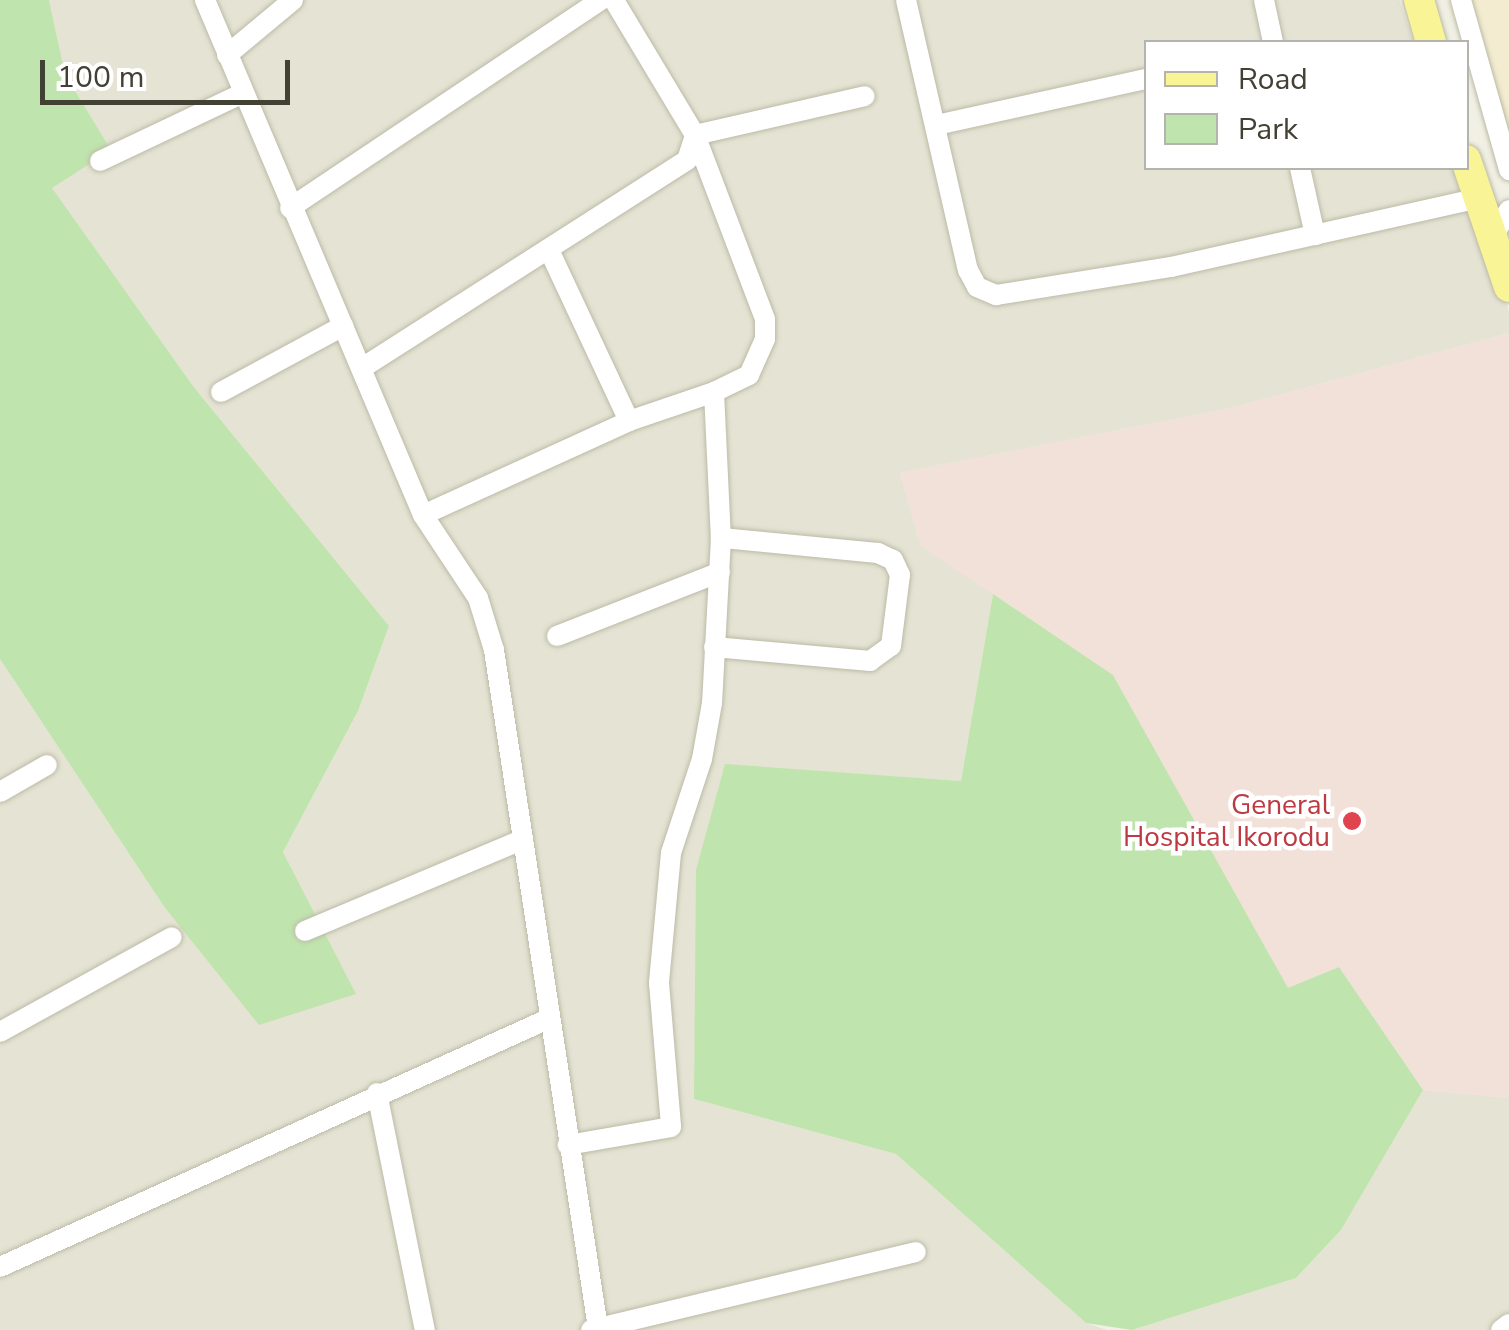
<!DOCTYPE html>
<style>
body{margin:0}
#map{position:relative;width:1509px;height:1330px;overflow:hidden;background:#f1f0e4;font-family:"Nunito Sans",sans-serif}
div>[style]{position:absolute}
.residential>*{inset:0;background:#e5e3d3}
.commercial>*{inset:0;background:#f3ecd0}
.medical>*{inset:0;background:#f2e1d8}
.green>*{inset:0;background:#c0e4ae}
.roads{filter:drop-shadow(0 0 2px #bcbaa7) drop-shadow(0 0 2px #bcbaa7)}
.street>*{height:20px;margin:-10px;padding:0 10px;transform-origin:10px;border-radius:10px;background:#fff}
.primary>*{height:30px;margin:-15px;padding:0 15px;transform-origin:15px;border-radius:15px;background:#f9f495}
.dots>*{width:28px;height:28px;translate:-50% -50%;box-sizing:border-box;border:5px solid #fff;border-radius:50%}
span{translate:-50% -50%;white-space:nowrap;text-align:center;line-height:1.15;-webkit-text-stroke:9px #fff;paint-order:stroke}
.health-label{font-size:28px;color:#be3a42}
.right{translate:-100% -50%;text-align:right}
.legend{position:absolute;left:1144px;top:40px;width:325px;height:130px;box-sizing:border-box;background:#fff;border:2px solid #b4b3ae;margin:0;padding:12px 18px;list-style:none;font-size:30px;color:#434134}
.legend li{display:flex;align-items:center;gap:20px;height:50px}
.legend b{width:50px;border:2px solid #b4b3ae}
.scale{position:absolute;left:40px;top:60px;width:250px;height:45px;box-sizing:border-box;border:5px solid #434134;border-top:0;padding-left:12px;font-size:30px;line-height:35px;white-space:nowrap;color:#434134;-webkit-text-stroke:8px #fff;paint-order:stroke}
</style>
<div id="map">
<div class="residential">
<i style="clip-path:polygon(49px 0,1399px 0,1414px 42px,1146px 42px,1146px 168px,1457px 168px,1509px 312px,1509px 333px,1227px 409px,900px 473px,921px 546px,993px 594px,961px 781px,725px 765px,694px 1099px,896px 1154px,1086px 1323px,1107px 1330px,0 1330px,0 659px,165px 908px,259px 1024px,355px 993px,283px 852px,358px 711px,389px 626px,193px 386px,51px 187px,111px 150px,65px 74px)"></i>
<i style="clip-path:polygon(1423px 1090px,1509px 1098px,1509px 1330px,1132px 1330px,1296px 1278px,1341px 1230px)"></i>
</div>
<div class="commercial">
<i style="clip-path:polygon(1459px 0,1509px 0,1509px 186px)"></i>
</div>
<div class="medical">
<i style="clip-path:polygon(1509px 333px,1509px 1098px,1423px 1090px,1339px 967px,1288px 989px,1113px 675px,921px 546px,900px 473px,1227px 409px)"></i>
</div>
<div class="green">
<i style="clip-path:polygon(0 0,49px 0,65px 74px,111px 150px,52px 188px,193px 386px,389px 626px,358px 711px,283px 852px,356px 994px,259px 1025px,165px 908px,0 659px)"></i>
<i style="clip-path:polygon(993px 594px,1113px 675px,1288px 988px,1339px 967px,1423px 1090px,1341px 1230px,1296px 1278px,1132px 1330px,1086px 1323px,896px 1154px,694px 1099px,696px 870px,725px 764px,961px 781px)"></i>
</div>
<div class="roads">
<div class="street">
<i style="left:205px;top:0;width:559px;rotate:67.06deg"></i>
<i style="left:423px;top:515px;width:100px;rotate:56.5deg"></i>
<i style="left:478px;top:598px;width:54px;rotate:72.9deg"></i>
<i style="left:494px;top:650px;width:686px;rotate:81.28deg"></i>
<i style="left:906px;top:0;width:277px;rotate:77.1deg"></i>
<i style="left:968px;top:270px;width:19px;rotate:62deg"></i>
<i style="left:977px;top:287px;width:21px;rotate:23deg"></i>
<i style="left:996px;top:295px;width:177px;rotate:-9.1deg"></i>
<i style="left:1171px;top:267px;width:316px;rotate:-12.6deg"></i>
<i style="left:1264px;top:0;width:43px;rotate:77.9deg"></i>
<i style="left:1461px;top:0;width:177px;rotate:74.2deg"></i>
<i style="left:227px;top:55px;width:86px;rotate:-39.8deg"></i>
<i style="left:936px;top:125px;width:215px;rotate:-12.4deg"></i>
<i style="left:100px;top:161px;width:158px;rotate:-25.4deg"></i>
<i style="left:1300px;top:168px;width:69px;rotate:77.4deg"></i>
<i style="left:290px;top:208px;width:374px;rotate:-33.8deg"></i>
<i style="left:1491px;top:239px;width:34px;rotate:-58deg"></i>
<i style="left:549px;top:250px;width:189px;rotate:64.9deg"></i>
<i style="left:362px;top:368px;width:386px;rotate:-32.6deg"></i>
<i style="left:687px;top:160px;width:26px;rotate:-72deg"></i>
<i style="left:695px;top:135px;width:155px;rotate:-121deg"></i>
<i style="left:221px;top:392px;width:139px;rotate:-28.4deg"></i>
<i style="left:714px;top:392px;width:39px;rotate:-26deg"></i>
<i style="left:749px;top:375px;width:39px;rotate:-66deg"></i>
<i style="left:765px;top:339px;width:20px;rotate:-90deg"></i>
<i style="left:765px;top:319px;width:197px;rotate:-110.8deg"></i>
<i style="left:695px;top:135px;width:174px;rotate:-12.9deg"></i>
<i style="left:423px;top:515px;width:226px;rotate:-24.5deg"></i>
<i style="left:629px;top:421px;width:90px;rotate:-18.8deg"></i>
<i style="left:714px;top:392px;width:146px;rotate:87.3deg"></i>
<i style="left:721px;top:538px;width:165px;rotate:93.1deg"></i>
<i style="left:712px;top:703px;width:57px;rotate:100.1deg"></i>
<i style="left:702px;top:759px;width:99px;rotate:108.3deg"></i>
<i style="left:671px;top:853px;width:131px;rotate:95.3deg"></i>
<i style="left:659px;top:983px;width:144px;rotate:85.2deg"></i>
<i style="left:671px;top:1127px;width:105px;rotate:170.1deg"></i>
<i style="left:557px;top:636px;width:175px;rotate:-21.4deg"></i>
<i style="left:714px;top:647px;width:157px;rotate:5.1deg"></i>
<i style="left:870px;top:661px;width:26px;rotate:-36deg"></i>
<i style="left:891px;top:646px;width:72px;rotate:-82.8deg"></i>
<i style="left:900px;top:575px;width:17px;rotate:-115deg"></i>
<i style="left:893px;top:560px;width:17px;rotate:-155deg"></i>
<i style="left:878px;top:553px;width:158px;rotate:-174.5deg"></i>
<i style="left:0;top:792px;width:54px;rotate:-29.9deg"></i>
<i style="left:305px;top:931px;width:234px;rotate:-22.8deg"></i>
<i style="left:0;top:1032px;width:196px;rotate:-28.9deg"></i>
<i style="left:377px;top:1093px;width:242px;rotate:78.6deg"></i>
<i style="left:0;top:1267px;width:602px;rotate:-24.35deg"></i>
<i style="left:591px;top:1330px;width:334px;rotate:-13.5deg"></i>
<i style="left:1501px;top:1330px;width:10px;rotate:-37deg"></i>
</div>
<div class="primary">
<i style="left:1419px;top:0;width:44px;rotate:74.1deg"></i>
<i style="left:1466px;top:160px;width:134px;rotate:71.3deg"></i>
</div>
</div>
<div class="dots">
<i style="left:1352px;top:821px;background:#e0444e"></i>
</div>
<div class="health-label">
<span class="right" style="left:1330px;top:821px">General<br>Hospital Ikorodu</span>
</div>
<ul class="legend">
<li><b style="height:12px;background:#f9f495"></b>Road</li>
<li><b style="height:28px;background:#c0e4ae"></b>Park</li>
</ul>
<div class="scale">100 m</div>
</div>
